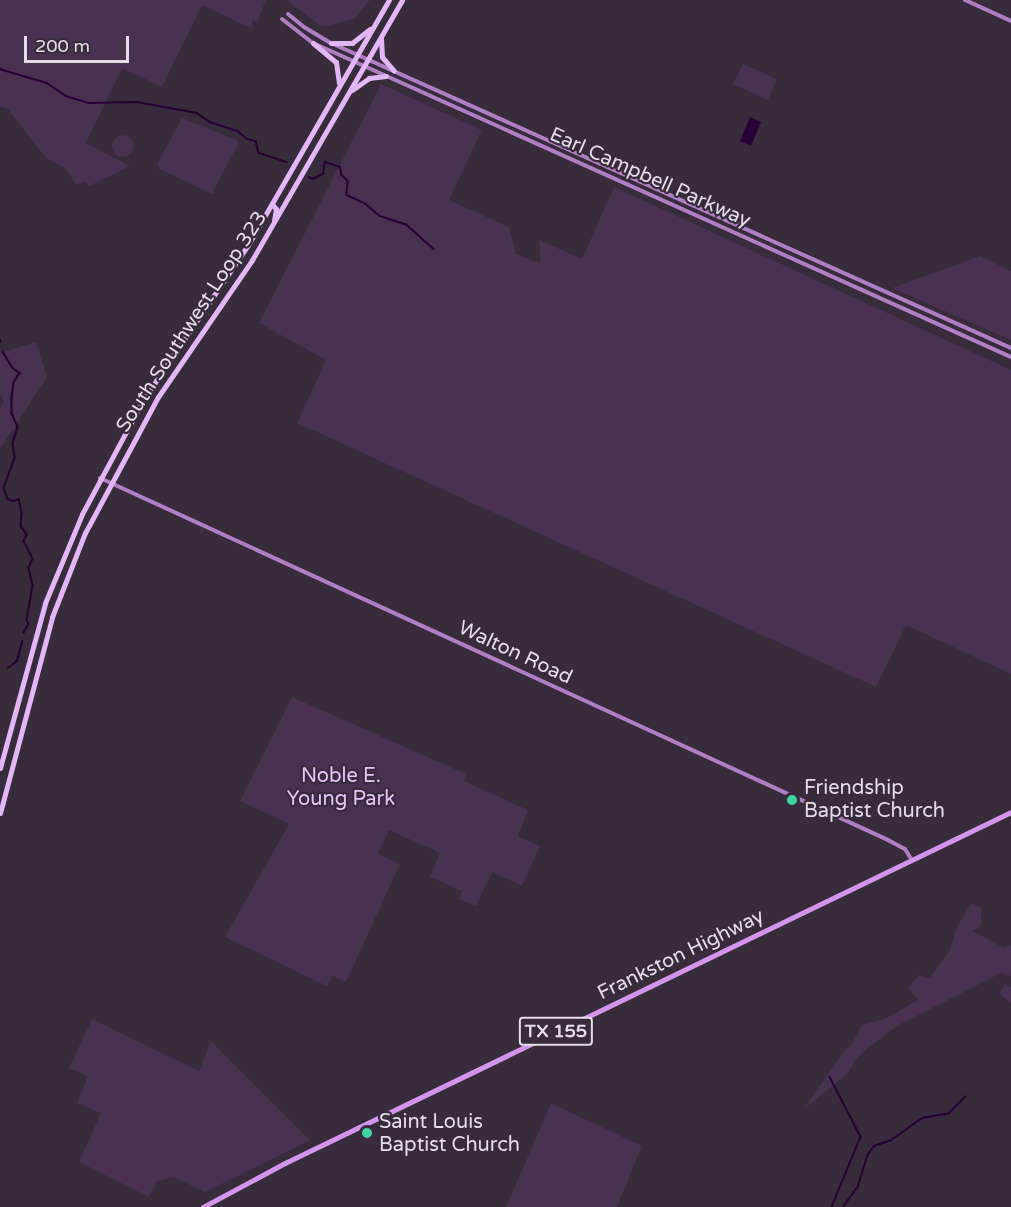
<!DOCTYPE html>
<style>
body{margin:0}
#map{position:relative;width:1011px;height:1207px;overflow:hidden;background:#372b3c;font-family:"Varela Round",sans-serif}
div>[style]{position:absolute}
.green>*{inset:0;background:#493152}
.round{border-radius:50%}
.water>*{inset:0;background:#280036}
.stream>*{height:1.5px;margin:-0.75px;padding:0 0.75px;transform-origin:0.75px;border-radius:0.75px;background:#280036}
.secondary>*{height:4px;margin:-2px;padding:0 2px;transform-origin:2px;border-radius:2px;background:#b07fc3}
.primary>*{height:4.5px;margin:-2.25px;padding:0 2.25px;transform-origin:2.25px;border-radius:2.25px;background:#d394ec}
.highway>*{height:5px;margin:-2.5px;padding:0 2.5px;transform-origin:2.5px;border-radius:2.5px;background:#e3b6f5}
.dots>*{width:16px;height:16px;translate:-50% -50%;box-sizing:border-box;border:3px solid #372b3c;border-radius:50%}
span{translate:-50% -50%;white-space:nowrap;text-align:center;line-height:1.15;-webkit-text-stroke:4.5px #372b3c;paint-order:stroke}
.shield-label span{padding:2px 4px;background:#372b3c;border:2px solid;border-radius:4px;-webkit-text-stroke-width:0}
.shield-label{font-size:18px;color:#e4dce8;font-weight:700}
.street-label{font-size:20px;color:#e4dce8}
.park-label{font-size:20px;color:#e8c3f7}
.poi-label{font-size:20px;color:#e4dce8}
.left{translate:0 -50%;text-align:left}
.scale{position:absolute;left:24px;top:36px;width:105px;height:27px;box-sizing:border-box;border:3px solid #e4dce8;border-top:0;padding-left:8px;font-size:18px;line-height:21px;white-space:nowrap;color:#e4dce8;-webkit-text-stroke:4px #372b3c;paint-order:stroke}
</style>
<div id="map">
<div class="green">
<i style="clip-path:polygon(0 0,266px 0,257px 22px,252px 20px,253px 29px,202px 5px,162px 87px,122px 68px,86px 143px,130px 166px,89px 186px,85px 182px,76px 184px,65px 168px,46px 158px,7px 108px,0 107px)"></i>
<i style="clip-path:polygon(286px 0,370px 0,354px 19px,322px 27px)"></i>
<i style="clip-path:polygon(743px 64px,777px 79px,768px 100px,733px 84px)"></i>
<i style="clip-path:polygon(381px 84px,482px 130px,449px 200px,509px 227px,516px 254px,541px 264px,539px 240px,582px 259px,614px 187px,1011px 370px,1011px 674px,906px 625px,876px 687px,297px 423px,326px 360px,259px 323px)"></i>
<i style="clip-path:polygon(182px 118px,237px 140px,238px 144px,212px 194px,159px 169px,157px 164px)"></i>
<i class="round" style="left:112px;top:135px;width:22px;height:22px"></i>
<i style="clip-path:polygon(980px 256px,1011px 271px,1011px 340px,892px 288px)"></i>
<i style="clip-path:polygon(36px 342px,47px 377px,0 449px,0 408px,4px 401px,0 395px,0 353px)"></i>
<i style="clip-path:polygon(292px 697px,466px 774px,464px 781px,528px 810px,518px 836px,540px 846px,522px 886px,492px 872px,476px 906px,459px 899px,462px 891px,430px 877px,440px 853px,389px 830px,378px 854px,400px 864px,346px 982px,332px 976px,327px 986px,225px 937px,289px 824px,240px 801px)"></i>
<i style="clip-path:polygon(971px 903px,981px 908px,981px 926px,973px 931px,1004px 948px,1011px 945px,1011px 976px,1001px 973px,897px 1026px,869px 1047px,857px 1058px,848px 1073px,804px 1109px,841px 1055px,852px 1044px,862px 1025px,885px 1019px,918px 1000px,908px 988px,919px 975px,930px 978px,950px 950px,956px 929px)"></i>
<i style="clip-path:polygon(1005px 984px,1011px 987px,1011px 1003px,999px 994px)"></i>
<i style="clip-path:polygon(92px 1019px,199px 1071px,211px 1041px,310px 1140px,205px 1192px,174px 1177px,157px 1181px,149px 1197px,79px 1162px,101px 1113px,77px 1103px,88px 1076px,69px 1068px)"></i>
<i style="clip-path:polygon(551px 1103px,642px 1146px,617px 1207px,506px 1207px)"></i>
</div>
<div class="water">
<i style="clip-path:polygon(750px 117px,761px 122px,751px 146px,740px 141px)"></i>
</div>
<div class="stream">
<i style="left:0;top:69px;width:49px;rotate:16.6deg"></i>
<i style="left:47px;top:83px;width:23px;rotate:34deg"></i>
<i style="left:66px;top:96px;width:24px;rotate:17deg"></i>
<i style="left:89px;top:103px;width:48px;rotate:-1.2deg"></i>
<i style="left:137px;top:102px;width:61px;rotate:10.4deg"></i>
<i style="left:197px;top:113px;width:16px;rotate:35deg"></i>
<i style="left:210px;top:122px;width:29px;rotate:18deg"></i>
<i style="left:238px;top:131px;width:12px;rotate:42deg"></i>
<i style="left:247px;top:139px;width:9px;rotate:13deg"></i>
<i style="left:256px;top:141px;width:12px;rotate:76deg"></i>
<i style="left:259px;top:153px;width:29px;rotate:18deg"></i>
<i style="left:309px;top:177px;width:4px;rotate:27deg"></i>
<i style="left:313px;top:179px;width:11px;rotate:-27deg"></i>
<i style="left:323px;top:174px;width:12px;rotate:-81deg"></i>
<i style="left:325px;top:162px;width:16px;rotate:18deg"></i>
<i style="left:340px;top:167px;width:8px;rotate:76deg"></i>
<i style="left:342px;top:175px;width:8px;rotate:45deg"></i>
<i style="left:348px;top:181px;width:14px;rotate:94deg"></i>
<i style="left:347px;top:195px;width:21px;rotate:25deg"></i>
<i style="left:366px;top:204px;width:18px;rotate:41deg"></i>
<i style="left:380px;top:216px;width:28px;rotate:18deg"></i>
<i style="left:407px;top:225px;width:36px;rotate:42deg"></i>
<i style="left:0;top:339px;width:3px;rotate:72deg"></i>
<i style="left:3px;top:352px;width:19px;rotate:58deg"></i>
<i style="left:13px;top:368px;width:9px;rotate:36deg"></i>
<i style="left:20px;top:373px;width:12px;rotate:121deg"></i>
<i style="left:14px;top:383px;width:14px;rotate:98deg"></i>
<i style="left:12px;top:397px;width:16px;rotate:90deg"></i>
<i style="left:12px;top:413px;width:15px;rotate:67deg"></i>
<i style="left:18px;top:427px;width:17px;rotate:107deg"></i>
<i style="left:13px;top:443px;width:15px;rotate:82deg"></i>
<i style="left:15px;top:458px;width:32px;rotate:110deg"></i>
<i style="left:4px;top:488px;width:12px;rotate:70deg"></i>
<i style="left:8px;top:499px;width:5px;rotate:22deg"></i>
<i style="left:13px;top:501px;width:6px;rotate:-18deg"></i>
<i style="left:19px;top:499px;width:14px;rotate:78deg"></i>
<i style="left:22px;top:513px;width:13px;rotate:94deg"></i>
<i style="left:21px;top:526px;width:11px;rotate:56deg"></i>
<i style="left:27px;top:535px;width:7px;rotate:117deg"></i>
<i style="left:24px;top:541px;width:20px;rotate:63deg"></i>
<i style="left:33px;top:559px;width:10px;rotate:114deg"></i>
<i style="left:29px;top:568px;width:18px;rotate:77deg"></i>
<i style="left:33px;top:586px;width:35px;rotate:100deg"></i>
<i style="left:27px;top:620px;width:4px;rotate:63deg"></i>
<i style="left:29px;top:624px;width:10px;rotate:119deg"></i>
<i style="left:8px;top:668px;width:11px;rotate:-38deg"></i>
<i style="left:17px;top:661px;width:20px;rotate:-75deg"></i>
<i style="left:830px;top:1077px;width:68px;rotate:62.7deg"></i>
<i style="left:861px;top:1137px;width:76px;rotate:112.5deg"></i>
<i style="left:843px;top:1207px;width:26px;rotate:-54deg"></i>
<i style="left:858px;top:1186px;width:31px;rotate:-73deg"></i>
<i style="left:867px;top:1156px;width:12px;rotate:-55deg"></i>
<i style="left:874px;top:1146px;width:18px;rotate:-19deg"></i>
<i style="left:891px;top:1140px;width:38px;rotate:-35deg"></i>
<i style="left:922px;top:1118px;width:27px;rotate:-10deg"></i>
<i style="left:949px;top:1113px;width:23px;rotate:-45deg"></i>
</div>
<div class="secondary">
<i style="left:965px;top:0;width:51px;rotate:24.5deg"></i>
<i style="left:288px;top:14px;width:21px;rotate:39deg"></i>
<i style="left:304px;top:27px;width:31px;rotate:31deg"></i>
<i style="left:331px;top:43px;width:745px;rotate:24.16deg"></i>
<i style="left:282px;top:19px;width:39px;rotate:38deg"></i>
<i style="left:313px;top:43px;width:765px;rotate:24.22deg"></i>
<i style="left:100px;top:478px;width:867px;rotate:24.67deg"></i>
<i style="left:888px;top:840px;width:19px;rotate:28deg"></i>
<i style="left:905px;top:849px;width:13px;rotate:58deg"></i>
</div>
<div class="primary">
<i style="left:203px;top:1207px;width:93px;rotate:-28.2deg"></i>
<i style="left:285px;top:1163px;width:806px;rotate:-25.8deg"></i>
</div>
<div class="highway">
<i style="left:381px;top:38px;width:19px;rotate:87deg"></i>
<i style="left:382px;top:57px;width:18px;rotate:49deg"></i>
<i style="left:313px;top:43px;width:30px;rotate:40deg"></i>
<i style="left:336px;top:62px;width:21px;rotate:82deg"></i>
<i style="left:331px;top:43px;width:21px"></i>
<i style="left:352px;top:43px;width:23px;rotate:-38deg"></i>
<i style="left:352px;top:90px;width:21px;rotate:-35deg"></i>
<i style="left:369px;top:78px;width:17px;rotate:-7deg"></i>
<i style="left:272px;top:204px;width:6px;rotate:51deg"></i>
<i style="left:276px;top:209px;width:11px;rotate:100deg"></i>
<i style="left:0;top:768px;width:171px;rotate:-74.7deg"></i>
<i style="left:45px;top:603px;width:96px;rotate:-67.4deg"></i>
<i style="left:82px;top:514px;width:129px;rotate:-61.8deg"></i>
<i style="left:143px;top:400px;width:187px;rotate:-55.9deg"></i>
<i style="left:248px;top:245px;width:283px;rotate:-60.1deg"></i>
<i style="left:0;top:813px;width:203px;rotate:-75.1deg"></i>
<i style="left:52px;top:617px;width:90px;rotate:-68.6deg"></i>
<i style="left:85px;top:533px;width:154px;rotate:-61.8deg"></i>
<i style="left:158px;top:397px;width:166px;rotate:-55.5deg"></i>
<i style="left:252px;top:260px;width:300px;rotate:-60deg"></i>
</div>
<div class="dots">
<i style="left:792px;top:800px;background:#3fd4a2"></i>
<i style="left:367px;top:1133px;background:#3fd4a2"></i>
</div>
<div class="shield-label">
<span style="left:556px;top:1031px">TX 155</span>
</div>
<div class="street-label">
<span style="left:650px;top:178px;rotate:24deg">Earl Campbell Parkway</span>
<span style="left:192px;top:322px;rotate:-57deg">South Southwest Loop 323</span>
<span style="left:515px;top:653px;rotate:25deg">Walton Road</span>
<span style="left:681px;top:955px;rotate:-26deg">Frankston Highway</span>
</div>
<div class="park-label">
<span style="left:341px;top:788px">Noble E.<br>Young Park</span>
</div>
<div class="poi-label">
<span class="left" style="left:804px;top:800px">Friendship<br>Baptist Church</span>
<span class="left" style="left:379px;top:1134px">Saint Louis<br>Baptist Church</span>
</div>
<div class="scale">200 m</div>
</div>
